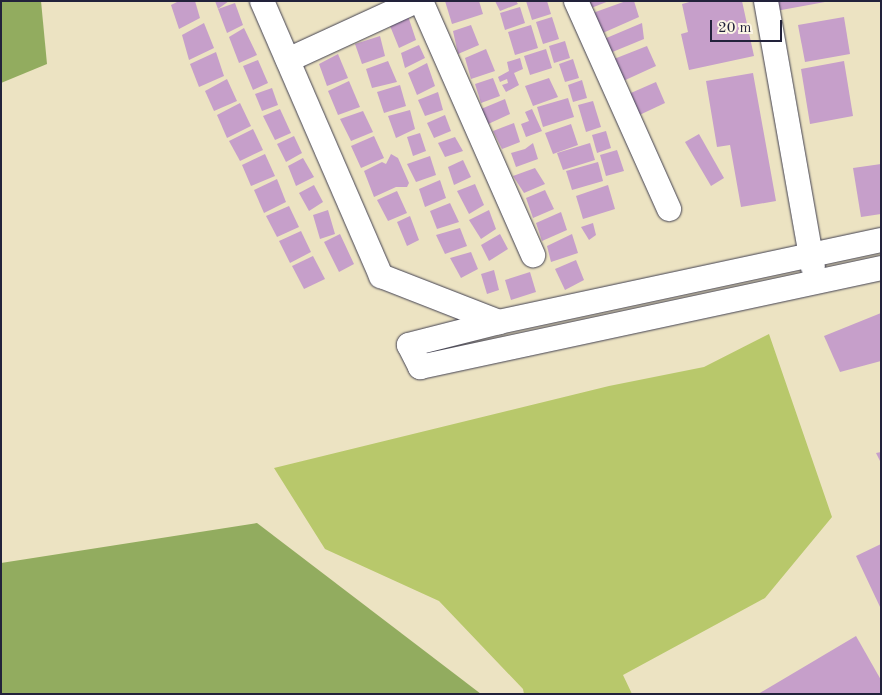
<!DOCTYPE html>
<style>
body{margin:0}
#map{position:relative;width:882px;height:695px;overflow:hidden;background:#ece3c2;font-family:"Old Standard TT",serif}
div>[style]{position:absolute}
.green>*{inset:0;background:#b8c86b}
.forest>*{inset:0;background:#92ac5f}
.building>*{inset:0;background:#c69fca}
.roads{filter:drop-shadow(0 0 1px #403f4f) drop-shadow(0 0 1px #403f4f)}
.minor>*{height:24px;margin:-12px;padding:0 12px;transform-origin:12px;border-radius:12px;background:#fff}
span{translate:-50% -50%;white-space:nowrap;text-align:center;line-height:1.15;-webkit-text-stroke:4px #fcf5e5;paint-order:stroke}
.frame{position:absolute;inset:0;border:2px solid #22223b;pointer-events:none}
.scale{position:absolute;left:710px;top:20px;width:72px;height:22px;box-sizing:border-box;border:2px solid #22223b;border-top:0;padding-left:6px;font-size:15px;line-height:18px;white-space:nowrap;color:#22223b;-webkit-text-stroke:4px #fcf5e5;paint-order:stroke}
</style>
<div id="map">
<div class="green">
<i style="clip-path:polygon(769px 334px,832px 517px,765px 598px,623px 675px,632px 694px,524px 694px,523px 689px,439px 601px,325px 549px,274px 468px,609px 386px,704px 367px)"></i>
</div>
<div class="forest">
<i style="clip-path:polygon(1px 1px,41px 1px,47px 64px,1px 83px)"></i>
<i style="clip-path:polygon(257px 523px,481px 694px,1px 694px,1px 563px)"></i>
</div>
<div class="building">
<i style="clip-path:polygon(179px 1px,195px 1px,200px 18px,179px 29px,171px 5px)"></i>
<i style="clip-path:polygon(215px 1px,229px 1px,218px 9px)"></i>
<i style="clip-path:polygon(445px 1px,479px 1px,483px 14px,452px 24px)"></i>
<i style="clip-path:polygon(495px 1px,516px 1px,518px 4px,500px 11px)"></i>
<i style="clip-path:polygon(526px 1px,547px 1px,551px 14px,532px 20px)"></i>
<i style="clip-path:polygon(582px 1px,609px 1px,586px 10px)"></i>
<i style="clip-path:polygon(626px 1px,634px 1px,639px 17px,596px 36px,590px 14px)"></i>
<i style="clip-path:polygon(693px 1px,742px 1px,754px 56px,689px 70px,681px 34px,688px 32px,682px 4px)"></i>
<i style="clip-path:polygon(774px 1px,825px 1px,825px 2px,776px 11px)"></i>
<i style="clip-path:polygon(235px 3px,243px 25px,227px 33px,218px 9px)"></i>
<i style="clip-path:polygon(520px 7px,525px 23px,505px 30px,500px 13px)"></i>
<i style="clip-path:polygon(408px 16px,416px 40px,399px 48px,388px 21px)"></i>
<i style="clip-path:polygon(552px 17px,559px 39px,543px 44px,536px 22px)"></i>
<i style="clip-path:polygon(844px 17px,850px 54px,805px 62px,798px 25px)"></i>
<i style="clip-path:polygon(204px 23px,214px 48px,189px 60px,182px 35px)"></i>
<i style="clip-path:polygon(642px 23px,644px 39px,610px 53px,604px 39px)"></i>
<i style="clip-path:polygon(471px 25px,479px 45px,458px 54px,453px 31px)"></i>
<i style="clip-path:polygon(531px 25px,538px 48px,515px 55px,508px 32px)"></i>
<i style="clip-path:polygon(244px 28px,257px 55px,239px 63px,229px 37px)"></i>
<i style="clip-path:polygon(380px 36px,385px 56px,362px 64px,355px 44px)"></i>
<i style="clip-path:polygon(565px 41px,570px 58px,554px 63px,549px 46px)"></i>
<i style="clip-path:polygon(419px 45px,425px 58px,405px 68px,401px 53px)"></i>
<i style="clip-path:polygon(647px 46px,656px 66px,621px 82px,614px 59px)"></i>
<i style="clip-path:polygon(486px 49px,495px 71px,471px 79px,465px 58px)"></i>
<i style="clip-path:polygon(546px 49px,552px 68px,530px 75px,524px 56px)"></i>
<i style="clip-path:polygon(216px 52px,224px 76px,199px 87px,190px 64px)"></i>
<i style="clip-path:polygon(338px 54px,348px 78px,327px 86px,319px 64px)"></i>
<i style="clip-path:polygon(520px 58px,523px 69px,514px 73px,519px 85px,506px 92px,502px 85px,508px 83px,507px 79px,500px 82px,498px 77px,509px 71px,507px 62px)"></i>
<i style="clip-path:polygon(573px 59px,579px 78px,565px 82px,559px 64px)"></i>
<i style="clip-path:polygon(258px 60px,268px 83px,253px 90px,243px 66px)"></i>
<i style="clip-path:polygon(388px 61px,397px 82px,372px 88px,366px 69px)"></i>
<i style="clip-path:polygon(844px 61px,853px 116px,810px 124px,801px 69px)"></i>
<i style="clip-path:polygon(427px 63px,435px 86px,417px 95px,408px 73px)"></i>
<i style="clip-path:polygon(753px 73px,776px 201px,741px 207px,730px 145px,717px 147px,706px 81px)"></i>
<i style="clip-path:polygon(493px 78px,500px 96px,481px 103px,475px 84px)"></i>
<i style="clip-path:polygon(549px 78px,558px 97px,533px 106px,525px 86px)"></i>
<i style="clip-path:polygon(227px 79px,237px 101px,214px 111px,205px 91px)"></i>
<i style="clip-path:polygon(582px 80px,587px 98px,573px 102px,568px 85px)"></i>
<i style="clip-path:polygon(349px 81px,360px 107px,338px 115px,328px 91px)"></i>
<i style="clip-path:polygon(656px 82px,665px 103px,633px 118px,624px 96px)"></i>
<i style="clip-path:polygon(400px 85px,406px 106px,384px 113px,377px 92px)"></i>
<i style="clip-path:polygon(272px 88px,278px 105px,262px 111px,255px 94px)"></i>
<i style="clip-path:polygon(438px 92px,443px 110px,425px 116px,418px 100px)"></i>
<i style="clip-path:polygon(568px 98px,574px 117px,543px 127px,537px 107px)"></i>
<i style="clip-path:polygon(505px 99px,510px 114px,486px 125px,481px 109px)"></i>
<i style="clip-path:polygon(593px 101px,601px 127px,586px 132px,578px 105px)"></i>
<i style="clip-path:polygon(240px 103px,251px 126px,227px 138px,217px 115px)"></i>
<i style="clip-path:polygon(280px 109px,291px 133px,275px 140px,263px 116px)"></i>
<i style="clip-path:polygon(532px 109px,542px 131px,526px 137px,521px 124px,529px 121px,525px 112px)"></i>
<i style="clip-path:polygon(410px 110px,415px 129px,396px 138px,388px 116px)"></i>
<i style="clip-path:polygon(363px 111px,373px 132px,351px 141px,340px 119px)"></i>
<i style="clip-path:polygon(445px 115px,451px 131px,434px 138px,427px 123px)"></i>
<i style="clip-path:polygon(514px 123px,520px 142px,502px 149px,493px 131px)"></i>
<i style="clip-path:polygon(571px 124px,578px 145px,553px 154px,545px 133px)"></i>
<i style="clip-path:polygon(253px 129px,263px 150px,240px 161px,229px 141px)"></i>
<i style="clip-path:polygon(606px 131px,611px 148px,597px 153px,592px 135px)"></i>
<i style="clip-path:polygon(420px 133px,426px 151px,413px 156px,407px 137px)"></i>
<i style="clip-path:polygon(699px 134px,724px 178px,711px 186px,685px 142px)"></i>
<i style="clip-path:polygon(294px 136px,302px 153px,286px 162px,277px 144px)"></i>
<i style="clip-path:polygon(374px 136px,384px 158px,361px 168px,351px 146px)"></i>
<i style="clip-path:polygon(455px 137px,463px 151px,445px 157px,438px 143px)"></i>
<i style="clip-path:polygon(533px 143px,538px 159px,516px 167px,511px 153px,525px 149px)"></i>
<i style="clip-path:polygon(590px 143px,595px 160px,563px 170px,557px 153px)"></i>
<i style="clip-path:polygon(617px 150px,624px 171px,606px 176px,600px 155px)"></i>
<i style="clip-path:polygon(265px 154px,275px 176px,251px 186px,242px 165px)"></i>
<i style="clip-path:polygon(391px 154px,398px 158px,409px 183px,407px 187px,396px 187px,374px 197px,364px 171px,382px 162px,386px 164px)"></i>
<i style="clip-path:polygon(430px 156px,436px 175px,416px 182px,407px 164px)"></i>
<i style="clip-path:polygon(303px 158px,314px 177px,296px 186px,288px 166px)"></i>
<i style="clip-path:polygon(463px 160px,471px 177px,454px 185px,448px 167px)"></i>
<i style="clip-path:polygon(598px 162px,603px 181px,572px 190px,566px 171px)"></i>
<i style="clip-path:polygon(881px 164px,881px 214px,861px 217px,853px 168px)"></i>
<i style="clip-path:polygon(535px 168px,545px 184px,524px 193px,513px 176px)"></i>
<i style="clip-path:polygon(277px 179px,286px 202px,264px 213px,254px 190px)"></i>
<i style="clip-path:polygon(440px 180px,446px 198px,425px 207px,419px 189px)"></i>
<i style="clip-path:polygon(475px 184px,484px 205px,469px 214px,457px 191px)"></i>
<i style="clip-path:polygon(314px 185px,323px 202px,309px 211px,299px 193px)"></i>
<i style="clip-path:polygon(608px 185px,615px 209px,583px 219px,576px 196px)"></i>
<i style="clip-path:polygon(545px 190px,554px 209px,533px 218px,526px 198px)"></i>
<i style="clip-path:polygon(397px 191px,407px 213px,388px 221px,377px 200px)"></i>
<i style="clip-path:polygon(450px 203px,459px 222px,437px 229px,430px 211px)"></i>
<i style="clip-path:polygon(289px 206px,299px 227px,277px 237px,266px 216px)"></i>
<i style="clip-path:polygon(328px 210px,335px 234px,320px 239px,313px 215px)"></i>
<i style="clip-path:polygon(489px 210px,496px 229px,481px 239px,469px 220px)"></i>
<i style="clip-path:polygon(561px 212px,567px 230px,542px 241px,536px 223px)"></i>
<i style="clip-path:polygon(410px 216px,419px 240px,407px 246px,397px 222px)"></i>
<i style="clip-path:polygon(593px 223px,596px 235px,589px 240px,581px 227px)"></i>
<i style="clip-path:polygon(460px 228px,467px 246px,445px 254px,436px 235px)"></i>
<i style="clip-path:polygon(301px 231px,311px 252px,290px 263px,279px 241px)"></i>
<i style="clip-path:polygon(340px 234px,354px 264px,339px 272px,324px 242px)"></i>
<i style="clip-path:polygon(500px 234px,508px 249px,489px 261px,481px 245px)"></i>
<i style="clip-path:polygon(572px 234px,578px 253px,551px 262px,547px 246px)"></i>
<i style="clip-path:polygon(471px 252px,478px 269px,461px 278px,450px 258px)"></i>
<i style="clip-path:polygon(313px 256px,325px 279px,304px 289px,292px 266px)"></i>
<i style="clip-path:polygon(576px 260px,584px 280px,565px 290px,555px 269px)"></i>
<i style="clip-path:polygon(494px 270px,499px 290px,487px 294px,481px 274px)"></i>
<i style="clip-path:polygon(530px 272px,536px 292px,511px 300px,505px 280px)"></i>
<i style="clip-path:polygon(881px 313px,881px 361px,840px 372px,824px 336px)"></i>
<i style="clip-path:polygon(881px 452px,881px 463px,876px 453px)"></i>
<i style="clip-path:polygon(881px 544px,881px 609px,856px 556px)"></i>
<i style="clip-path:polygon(856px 636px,881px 680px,881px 694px,758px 694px)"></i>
</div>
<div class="roads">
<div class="minor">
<i style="left:262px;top:1px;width:300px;rotate:66.6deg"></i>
<i style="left:381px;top:276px;width:127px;rotate:21.3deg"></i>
<i style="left:421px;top:1px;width:278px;rotate:66.2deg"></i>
<i style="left:576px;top:1px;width:228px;rotate:65.9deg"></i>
<i style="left:766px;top:1px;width:270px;rotate:80deg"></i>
<i style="left:288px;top:60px;width:141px;rotate:-24.7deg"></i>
<i style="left:881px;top:240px;width:391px;rotate:167.9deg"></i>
<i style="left:499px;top:322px;width:93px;rotate:165.7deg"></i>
<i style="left:409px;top:345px;width:25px;rotate:63deg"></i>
<i style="left:420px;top:367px;width:472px;rotate:-12.1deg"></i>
</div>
</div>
<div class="frame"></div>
<div class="scale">20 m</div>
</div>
